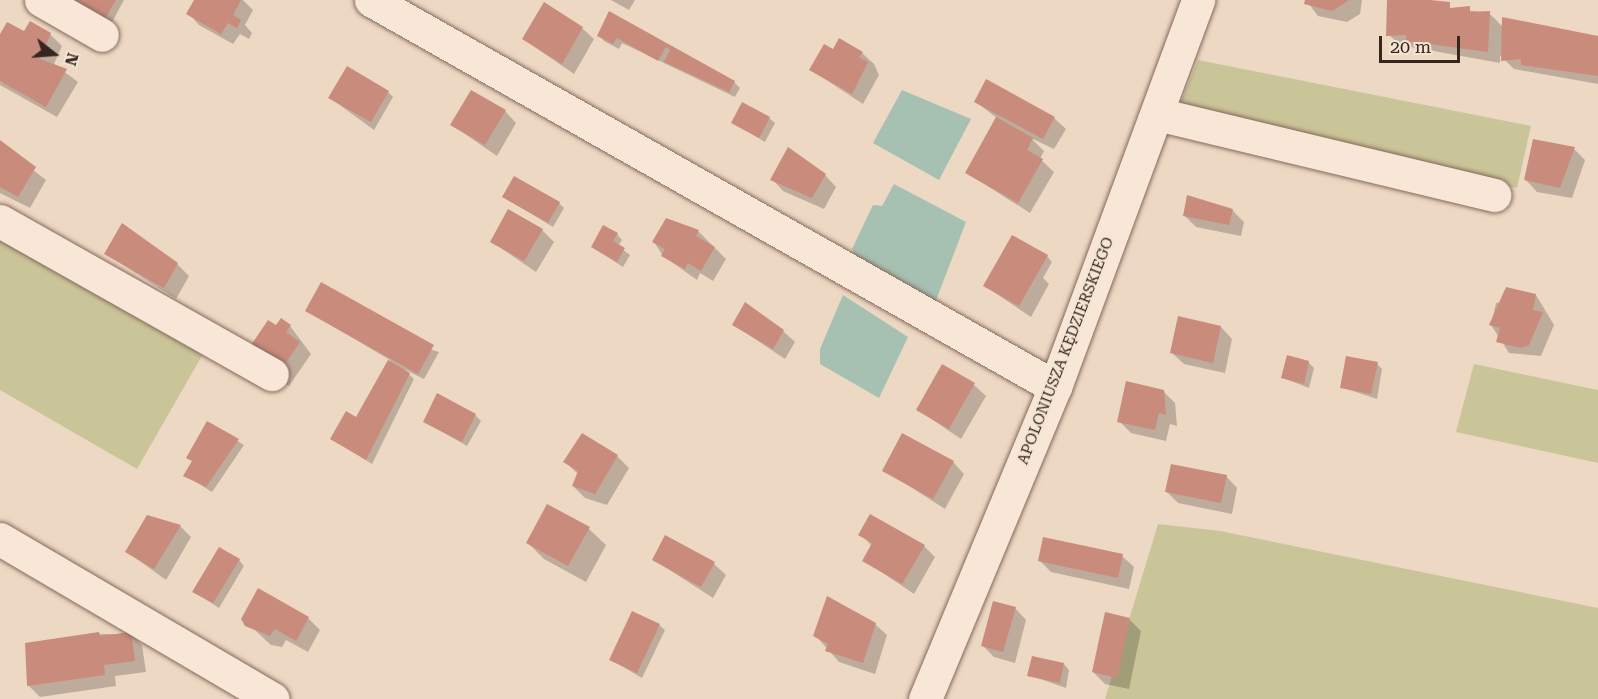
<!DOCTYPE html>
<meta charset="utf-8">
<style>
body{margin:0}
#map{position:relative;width:1598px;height:699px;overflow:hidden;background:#edd8c4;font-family:"Roboto Serif",serif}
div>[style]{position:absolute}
.green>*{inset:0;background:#cac598}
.water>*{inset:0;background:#a6c0b2}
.shadow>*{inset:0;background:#0003}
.building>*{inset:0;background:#c98b7b}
.roads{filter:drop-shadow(0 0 2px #86695b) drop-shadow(0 0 2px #86695b)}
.minor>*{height:33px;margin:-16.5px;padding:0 16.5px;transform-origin:16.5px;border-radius:16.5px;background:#f8e7d7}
span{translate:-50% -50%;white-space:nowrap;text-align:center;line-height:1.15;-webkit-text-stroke:4.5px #f4e4d3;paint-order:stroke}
.street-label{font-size:15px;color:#37251f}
.north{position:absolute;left:24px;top:24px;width:60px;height:60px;-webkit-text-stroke:4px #f4e4d3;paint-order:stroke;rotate:107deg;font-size:16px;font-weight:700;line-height:24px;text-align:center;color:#37251f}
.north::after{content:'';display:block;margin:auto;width:21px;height:27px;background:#37251f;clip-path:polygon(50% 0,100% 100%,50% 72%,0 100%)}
.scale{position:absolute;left:1379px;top:36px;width:81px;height:27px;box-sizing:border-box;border:3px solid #37251f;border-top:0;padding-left:8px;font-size:18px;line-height:21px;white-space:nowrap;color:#37251f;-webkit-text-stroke:4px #f4e4d3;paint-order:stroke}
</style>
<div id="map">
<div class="green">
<i style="clip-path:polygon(1198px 60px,1531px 126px,1517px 188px,1201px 121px,1180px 105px)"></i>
<i style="clip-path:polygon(0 239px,203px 354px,137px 469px,0 390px)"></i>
<i style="clip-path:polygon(1474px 364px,1598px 390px,1598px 463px,1456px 432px)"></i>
<i style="clip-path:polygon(1158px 524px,1220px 531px,1598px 608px,1598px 699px,1105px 699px)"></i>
</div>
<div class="water">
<i style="clip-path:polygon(902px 90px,971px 119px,939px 180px,873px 143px)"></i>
<i style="clip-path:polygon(894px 184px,966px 222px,935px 303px,855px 256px,852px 249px,873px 205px,882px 206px)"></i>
<i style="clip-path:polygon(843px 295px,908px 337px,879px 398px,820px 364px,820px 349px)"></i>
</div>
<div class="shadow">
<i style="clip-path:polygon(73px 0,124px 0,111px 24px)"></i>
<i style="clip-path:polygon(195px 0,243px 0,253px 10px,245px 25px,252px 33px,249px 39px,240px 34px,233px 44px,199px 25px,188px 13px)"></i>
<i style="clip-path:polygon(611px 0,635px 0,629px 10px)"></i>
<i style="clip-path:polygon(1306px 0,1362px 0,1360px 14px,1347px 22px,1318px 16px)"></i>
<i style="clip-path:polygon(1389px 0,1489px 13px,1503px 27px,1598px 36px,1598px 84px,1514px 69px,1500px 55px,1500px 63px,1400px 45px,1388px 34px)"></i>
<i style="clip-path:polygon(610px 13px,734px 82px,740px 88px,735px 97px,622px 43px,619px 49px,604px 41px,599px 35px)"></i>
<i style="clip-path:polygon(582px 28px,594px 39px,574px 74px,523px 39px)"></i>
<i style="clip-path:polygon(25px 33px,50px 34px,62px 46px,54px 64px,78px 82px,57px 117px,0 85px,0 37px)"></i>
<i style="clip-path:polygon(833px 51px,862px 53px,874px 64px,879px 75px,863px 104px,811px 70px)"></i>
<i style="clip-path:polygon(388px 92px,393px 97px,374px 130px,330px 98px)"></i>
<i style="clip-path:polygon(976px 102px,1054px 118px,1066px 129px,1054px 149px,1031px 138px,1044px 151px,1040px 159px,1054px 172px,1030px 213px,967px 173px,997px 118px)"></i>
<i style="clip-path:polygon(505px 111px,516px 123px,497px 156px,452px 125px)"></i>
<i style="clip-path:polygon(769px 118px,775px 123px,765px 142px,733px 122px)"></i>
<i style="clip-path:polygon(0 144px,46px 180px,30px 208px,0 193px)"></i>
<i style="clip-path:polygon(1574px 149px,1585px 160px,1572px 198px,1537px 192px,1526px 180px)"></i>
<i style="clip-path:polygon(825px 175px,836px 187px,824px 209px,783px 191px,772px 179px)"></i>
<i style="clip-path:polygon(504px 197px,559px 203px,564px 208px,553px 227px)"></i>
<i style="clip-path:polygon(1232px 210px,1244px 222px,1241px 236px,1196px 227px,1185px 216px)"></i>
<i style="clip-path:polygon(667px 220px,699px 232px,726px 259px,713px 281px,700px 273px,697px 280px,663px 256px,654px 242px)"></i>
<i style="clip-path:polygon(542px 230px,554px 242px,536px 272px,492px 242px)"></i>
<i style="clip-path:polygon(617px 234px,622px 240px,618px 246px,630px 255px,623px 267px,592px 247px)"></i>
<i style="clip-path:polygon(106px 254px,177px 264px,189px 276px,176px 299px)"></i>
<i style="clip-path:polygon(1047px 256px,1052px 262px,1043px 278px,1049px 284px,1031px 317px,985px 286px)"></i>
<i style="clip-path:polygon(1536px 295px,1554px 325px,1541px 356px,1509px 353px,1491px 325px,1496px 303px)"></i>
<i style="clip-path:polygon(307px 311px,439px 352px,424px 379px,404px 369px,414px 379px,372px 464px,332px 439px,357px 419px,390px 360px)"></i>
<i style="clip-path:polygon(734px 325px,783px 331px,795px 342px,785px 359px)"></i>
<i style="clip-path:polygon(290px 326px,311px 354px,289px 386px,258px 365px,276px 327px)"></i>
<i style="clip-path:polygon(1221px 327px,1232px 339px,1225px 373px,1184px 364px,1172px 353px)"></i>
<i style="clip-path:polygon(1308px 362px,1314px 368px,1309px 388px,1283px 378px)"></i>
<i style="clip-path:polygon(1377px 364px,1382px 369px,1377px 399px,1341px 387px)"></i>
<i style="clip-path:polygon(974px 385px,986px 396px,961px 439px,918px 410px)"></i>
<i style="clip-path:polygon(1163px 391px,1175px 403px,1177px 426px,1170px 424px,1166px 441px,1131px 433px,1119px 421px)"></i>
<i style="clip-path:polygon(475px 415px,481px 421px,467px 446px,425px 422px)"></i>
<i style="clip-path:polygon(208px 423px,244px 445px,212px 492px,185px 475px,193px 462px,188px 457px)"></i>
<i style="clip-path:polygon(617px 456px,629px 468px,607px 505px,585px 498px,573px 486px,578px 474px,565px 462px)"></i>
<i style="clip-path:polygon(953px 462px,964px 474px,945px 509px,884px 470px)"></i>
<i style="clip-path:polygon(1226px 476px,1237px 488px,1232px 514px,1178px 503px,1166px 491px)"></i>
<i style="clip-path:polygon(548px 506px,589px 529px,606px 545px,586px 582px,544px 559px,527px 542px)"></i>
<i style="clip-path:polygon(180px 526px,191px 537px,166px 580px,127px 552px)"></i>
<i style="clip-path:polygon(860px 534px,924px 546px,935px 557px,914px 594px,864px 560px,872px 546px)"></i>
<i style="clip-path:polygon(1122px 556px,1134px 567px,1129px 589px,1051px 572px,1039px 560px)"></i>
<i style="clip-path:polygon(239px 560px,244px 566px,219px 608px,194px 592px)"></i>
<i style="clip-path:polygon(654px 560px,714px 564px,726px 575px,713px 598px)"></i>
<i style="clip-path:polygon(1015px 608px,1026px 620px,1015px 663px,994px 657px,983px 646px)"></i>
<i style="clip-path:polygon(1106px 614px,1130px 620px,1141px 631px,1129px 689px,1105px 684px,1093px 672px)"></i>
<i style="clip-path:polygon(308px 618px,320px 630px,308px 652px,286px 640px,282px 647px,271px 645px,243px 619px)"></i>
<i style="clip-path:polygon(875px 624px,887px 635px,875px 674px,839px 662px,815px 635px)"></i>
<i style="clip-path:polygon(659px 625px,665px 630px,642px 678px,611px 660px)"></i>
<i style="clip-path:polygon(99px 634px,131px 634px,142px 645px,146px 672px,115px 676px,116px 686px,40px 697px,28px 685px)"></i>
<i style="clip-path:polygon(1064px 664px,1069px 670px,1066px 688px,1029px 675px)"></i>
</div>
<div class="building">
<i style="clip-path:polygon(72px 0,116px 0,105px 19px)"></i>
<i style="clip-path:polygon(194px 0,241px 0,233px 15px,241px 20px,237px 28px,228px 23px,221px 34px,186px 14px)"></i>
<i style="clip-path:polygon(1305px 0,1349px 0,1332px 11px,1304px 4px)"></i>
<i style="clip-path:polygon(1387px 0,1430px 0,1450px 2px,1450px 8px,1470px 6px,1470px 12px,1490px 11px,1488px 52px,1406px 41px,1406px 35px,1386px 36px)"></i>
<i style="clip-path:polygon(544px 2px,583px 27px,562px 64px,522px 39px)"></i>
<i style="clip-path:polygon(609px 11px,735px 81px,729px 92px,664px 62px,670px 50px,666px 47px,658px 61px,617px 38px,613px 44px,597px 36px)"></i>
<i style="clip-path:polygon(1502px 17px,1598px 36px,1598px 76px,1521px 65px,1521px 59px,1501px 61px)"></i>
<i style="clip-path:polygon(30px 21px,51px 33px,40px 59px,67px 69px,46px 107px,0 81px,0 34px,7px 22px,24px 31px)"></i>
<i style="clip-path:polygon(839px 38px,863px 52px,859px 57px,868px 62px,852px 94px,809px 70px,824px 44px,833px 49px)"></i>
<i style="clip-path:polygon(347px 66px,389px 91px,371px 122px,328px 98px)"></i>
<i style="clip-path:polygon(986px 79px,1055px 117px,1043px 139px,974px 102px)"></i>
<i style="clip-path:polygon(471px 90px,506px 110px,485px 145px,450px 125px)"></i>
<i style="clip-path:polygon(742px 102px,770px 117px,759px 138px,731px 123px)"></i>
<i style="clip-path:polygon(996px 117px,1033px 138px,1027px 150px,1043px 159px,1018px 203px,965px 173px)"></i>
<i style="clip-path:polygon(1533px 139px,1575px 147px,1560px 188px,1524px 180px)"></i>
<i style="clip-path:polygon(0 140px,36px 167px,18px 197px,0 187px)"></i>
<i style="clip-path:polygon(788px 147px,826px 174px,812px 198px,770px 180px)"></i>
<i style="clip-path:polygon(514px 176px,560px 202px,548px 223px,502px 197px)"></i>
<i style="clip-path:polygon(1187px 195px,1233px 209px,1229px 225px,1183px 216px)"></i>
<i style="clip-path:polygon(508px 209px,543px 229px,524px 261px,490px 242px)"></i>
<i style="clip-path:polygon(666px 218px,699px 230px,696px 236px,715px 247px,701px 271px,688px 263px,685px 269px,661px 256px,665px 249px,652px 242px)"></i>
<i style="clip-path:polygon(122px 223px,178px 263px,164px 288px,104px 254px)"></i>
<i style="clip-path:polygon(603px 225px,618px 233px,613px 241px,625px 248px,617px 262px,591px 247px)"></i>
<i style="clip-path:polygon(1012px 235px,1048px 255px,1019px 306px,983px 286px)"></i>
<i style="clip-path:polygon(321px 282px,434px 345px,418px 374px,305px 311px)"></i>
<i style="clip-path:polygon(1506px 287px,1536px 294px,1533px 310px,1543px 312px,1529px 345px,1521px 348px,1496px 342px,1500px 328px,1489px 325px)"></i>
<i style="clip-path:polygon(745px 302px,784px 330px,773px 349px,732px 325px)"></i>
<i style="clip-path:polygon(1178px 316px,1221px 326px,1213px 363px,1170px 353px)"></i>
<i style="clip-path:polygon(281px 318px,291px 325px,286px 332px,300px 342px,277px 376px,245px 354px,268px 320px,276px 325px)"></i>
<i style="clip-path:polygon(1287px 355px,1309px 361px,1304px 384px,1281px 378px)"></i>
<i style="clip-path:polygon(1346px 356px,1378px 362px,1371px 394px,1340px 388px)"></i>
<i style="clip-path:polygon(388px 360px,410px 373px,366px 460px,330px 439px,346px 411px,356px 417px)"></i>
<i style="clip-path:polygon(942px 364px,975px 383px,949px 429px,916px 410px)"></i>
<i style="clip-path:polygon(1126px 381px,1164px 390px,1166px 415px,1159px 413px,1155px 430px,1117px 422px)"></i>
<i style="clip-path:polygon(437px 393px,476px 414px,462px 442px,423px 422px)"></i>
<i style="clip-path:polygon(207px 421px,239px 439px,206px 487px,183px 476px,192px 461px,186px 458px)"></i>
<i style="clip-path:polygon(582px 433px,618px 455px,595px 494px,572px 486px,578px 471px,563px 462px)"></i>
<i style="clip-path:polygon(902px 433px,954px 461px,933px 499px,882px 471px)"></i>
<i style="clip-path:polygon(1171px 464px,1227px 475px,1221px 503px,1165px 492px)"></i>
<i style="clip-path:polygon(547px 504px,590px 527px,568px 566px,526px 543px)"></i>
<i style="clip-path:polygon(870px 514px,925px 545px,902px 584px,862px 561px,872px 543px,858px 535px)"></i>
<i style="clip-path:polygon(147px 515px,181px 525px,154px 569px,125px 552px)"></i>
<i style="clip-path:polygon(665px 535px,715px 562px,701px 587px,652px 560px)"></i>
<i style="clip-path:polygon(1043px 537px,1123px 554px,1118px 578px,1038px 561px)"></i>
<i style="clip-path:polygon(219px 547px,240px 559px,213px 603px,192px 592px)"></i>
<i style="clip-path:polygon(258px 588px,309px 617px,296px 641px,275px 629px,270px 636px,245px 626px,241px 619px)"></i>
<i style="clip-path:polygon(827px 596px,876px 623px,863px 663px,825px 651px,828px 644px,813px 636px)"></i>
<i style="clip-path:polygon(993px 601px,1016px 607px,1003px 652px,981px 646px)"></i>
<i style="clip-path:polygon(632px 611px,660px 624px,637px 673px,609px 660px)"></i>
<i style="clip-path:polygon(1105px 612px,1130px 618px,1117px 678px,1092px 672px)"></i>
<i style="clip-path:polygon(99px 632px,100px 636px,131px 632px,135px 661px,104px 665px,105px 675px,27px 686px,25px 643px)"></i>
<i style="clip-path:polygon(1032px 656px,1064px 663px,1060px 683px,1027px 676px)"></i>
</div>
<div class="roads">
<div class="minor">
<i style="left:41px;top:0;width:70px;rotate:29.8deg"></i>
<i style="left:371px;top:0;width:786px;rotate:29.5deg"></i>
<i style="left:1157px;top:114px;width:347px;rotate:13.5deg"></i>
<i style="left:0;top:221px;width:312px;rotate:29.4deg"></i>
<i style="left:0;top:539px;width:316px;rotate:30.4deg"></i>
<i style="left:925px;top:699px;width:338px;rotate:-67.4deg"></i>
<i style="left:1055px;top:387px;width:413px;rotate:-69.7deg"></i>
</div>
</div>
<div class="street-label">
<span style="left:1066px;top:351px;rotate:-69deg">APOLONIUSZA KĘDZIERSKIEGO</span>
</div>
<div class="north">N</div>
<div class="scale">20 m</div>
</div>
